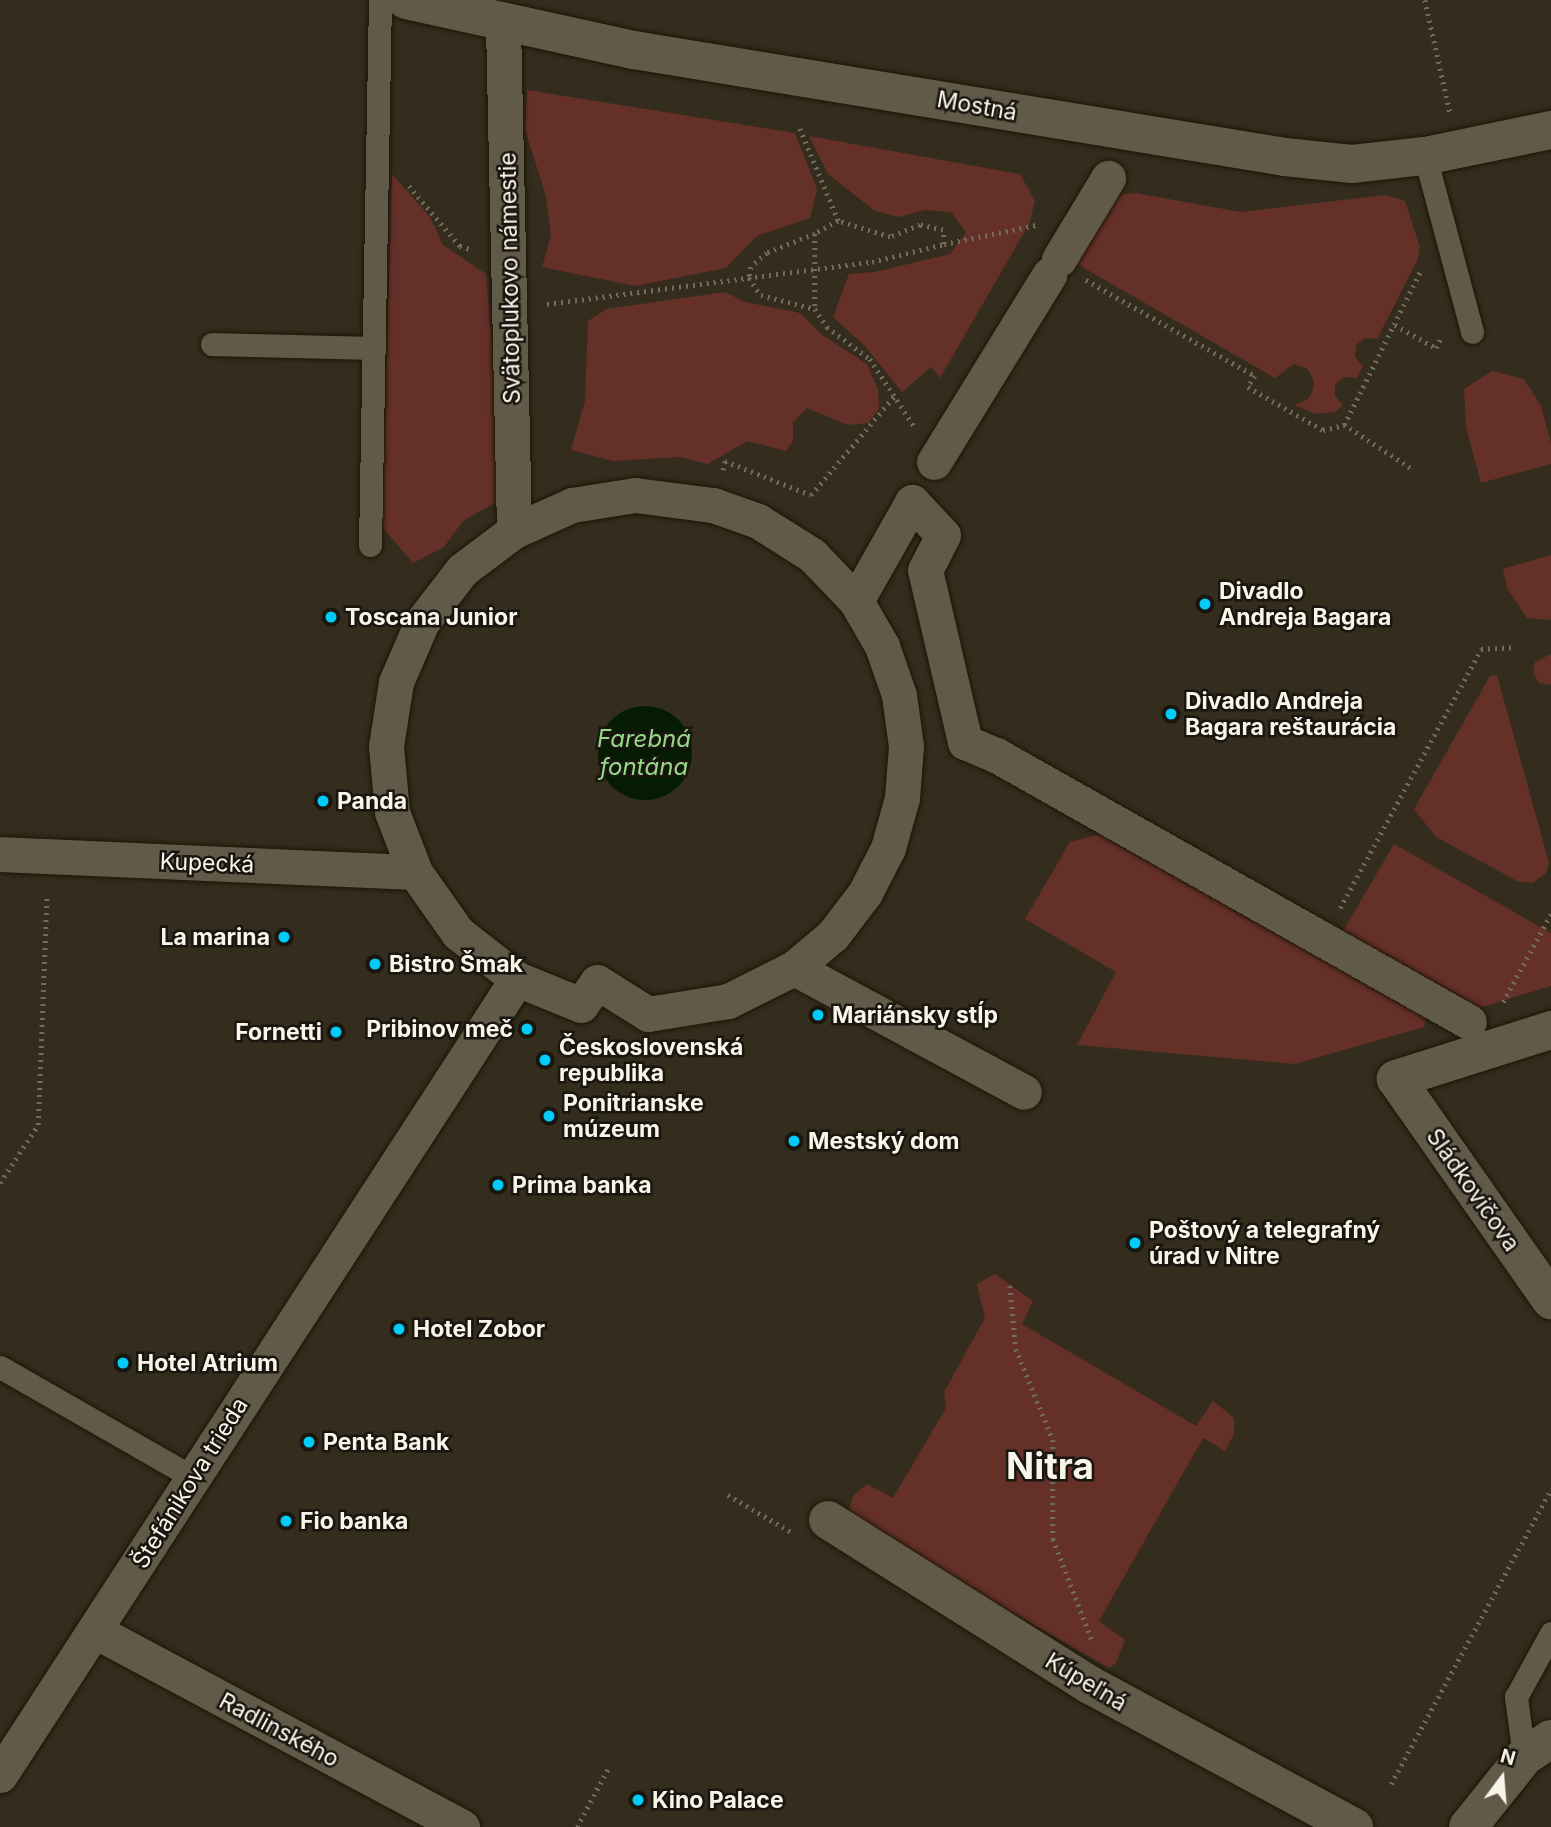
<!DOCTYPE html>
<meta charset="utf-8">
<style>
body{margin:0}
#map{position:relative;width:1551px;height:1827px;overflow:hidden;background:#342d1d;font-family:Inter,sans-serif}
div>[style]{position:absolute}
.green>*{inset:0;background:#643027}
.water>*{inset:0;background:#051c02}
.round{border-radius:50%}
.path>*{height:4.5px;margin-top:-2.25px;transform-origin:0;background:repeating-linear-gradient(90deg,#726c5e 0 2px,transparent 0 7px)}
.roads{filter:drop-shadow(0 0 2px #1c1506) drop-shadow(0 0 2px #1c1506)}
.service>*{height:23px;margin:-11.5px;padding:0 11.5px;transform-origin:11.5px;border-radius:11.5px;background:#625a49}
.pedestrian>*{height:35px;margin:-17.5px;padding:0 17.5px;transform-origin:17.5px;border-radius:17.5px;background:#625a49}
.minor>*{height:38px;margin:-19px;padding:0 19px;transform-origin:19px;border-radius:19px;background:#625a49}
.tertiary>*{height:38px;margin:-19px;padding:0 19px;transform-origin:19px;border-radius:19px;background:#625a49}
.dots>*{width:19px;height:19px;translate:-50% -50%;box-sizing:border-box;border:4px solid #19160f;border-radius:50%}
span{translate:-50% -50%;white-space:nowrap;text-align:center;line-height:1.15;-webkit-text-stroke:5px #19160f;paint-order:stroke}
.street-label{font-size:23px;color:#f9f5ea}
.poi-label{font-size:23px;color:#f9f5ea;font-weight:700}
.left{translate:0 -50%;text-align:left}
.right{translate:-100% -50%;text-align:right}
.water-label{font-size:24px;color:#95d888;font-style:italic}
.town-label{font-size:37px;color:#f9f5ea;font-weight:700}
.north{position:absolute;left:1467px;top:1743px;width:70px;height:70px;-webkit-text-stroke:5px #19160f;paint-order:stroke;rotate:16deg;font-size:19px;font-weight:700;line-height:28px;text-align:center;color:#f9f5ea}
.north::after{content:'';display:block;margin:auto;width:24px;height:32px;background:#f9f5ea;clip-path:polygon(50% 0,100% 100%,50% 72%,0 100%)}
</style>
<div id="map">
<div class="green">
<i style="clip-path:polygon(527px 90px,795px 133px,817px 189px,810px 218px,757px 236px,726px 268px,635px 286px,542px 267px,551px 236px,546px 196px,525px 130px)"></i>
<i style="clip-path:polygon(809px 136px,1020px 174px,1035px 201px,1029px 224px,940px 378px,931px 367px,902px 392px,864px 345px,833px 317px,849px 274px,875px 272px,950px 254px,966px 232px,951px 212px,925px 210px,899px 217px,875px 211px,828px 174px)"></i>
<i style="clip-path:polygon(392px 174px,430px 217px,443px 245px,486px 274px,505px 497px,463px 521px,444px 547px,413px 563px,382px 527px)"></i>
<i style="clip-path:polygon(1135px 193px,1241px 212px,1385px 195px,1405px 201px,1420px 247px,1418px 259px,1377px 339px,1365px 338px,1356px 345px,1355px 357px,1363px 366px,1357px 378px,1345px 377px,1335px 384px,1335px 396px,1343px 405px,1335px 412px,1316px 414px,1294px 405px,1307px 400px,1312px 392px,1314px 382px,1308px 369px,1294px 364px,1275px 378px,1070px 260px,1111px 196px)"></i>
<i style="clip-path:polygon(725px 292px,745px 302px,800px 313px,822px 335px,867px 364px,878px 389px,879px 409px,868px 423px,848px 425px,807px 408px,793px 422px,793px 441px,786px 451px,747px 441px,708px 464px,679px 457px,613px 461px,571px 450px,585px 401px,588px 321px,606px 309px)"></i>
<i style="clip-path:polygon(1492px 371px,1524px 379px,1541px 406px,1551px 443px,1551px 464px,1481px 483px,1466px 427px,1464px 389px)"></i>
<i style="clip-path:polygon(1551px 555px,1551px 620px,1527px 618px,1507px 588px,1503px 569px)"></i>
<i style="clip-path:polygon(1551px 654px,1551px 684px,1550px 685px,1539px 683px,1533px 673px,1535px 662px)"></i>
<i style="clip-path:polygon(1497px 675px,1549px 863px,1546px 873px,1533px 883px,1517px 881px,1436px 837px,1414px 809px,1490px 676px)"></i>
<i style="clip-path:polygon(1101px 834px,1426px 1017px,1424px 1027px,1295px 1064px,1077px 1045px,1116px 972px,1025px 919px,1070px 842px)"></i>
<i style="clip-path:polygon(1394px 844px,1551px 933px,1551px 986px,1475px 1009px,1339px 938px)"></i>
<i style="clip-path:polygon(995px 1274px,1033px 1301px,1022px 1324px,1196px 1426px,1213px 1401px,1234px 1418px,1234px 1434px,1225px 1451px,1203px 1438px,1099px 1621px,1125px 1640px,1116px 1663px,1109px 1668px,857px 1523px,849px 1510px,853px 1496px,867px 1484px,893px 1498px,946px 1408px,944px 1392px,985px 1318px,977px 1284px)"></i>
</div>
<div class="water">
<i class="round" style="left:598px;top:706px;width:94px;height:94px"></i>
</div>
<div class="path">
<i style="left:1425px;top:0;width:116px;rotate:77.5deg"></i>
<i style="left:409px;top:186px;width:79px;rotate:49.6deg"></i>
<i style="left:460px;top:246px;width:10px;rotate:17deg"></i>
<i style="left:838px;top:221px;width:26px;rotate:151deg"></i>
<i style="left:815px;top:234px;width:75px;rotate:90deg"></i>
<i style="left:815px;top:309px;width:22px;rotate:56deg"></i>
<i style="left:827px;top:327px;width:54px;rotate:36.7deg"></i>
<i style="left:870px;top:359px;width:80px;rotate:56.7deg"></i>
<i style="left:815px;top:234px;width:52px;rotate:158.4deg"></i>
<i style="left:767px;top:253px;width:21px;rotate:139deg"></i>
<i style="left:751px;top:267px;width:11px;rotate:100deg"></i>
<i style="left:749px;top:278px;width:21px;rotate:55deg"></i>
<i style="left:761px;top:295px;width:56px;rotate:14.5deg"></i>
<i style="left:944px;top:244px;width:94px;rotate:-11.7deg"></i>
<i style="left:1086px;top:280px;width:194px;rotate:29.6deg"></i>
<i style="left:1255px;top:376px;width:13px;rotate:122deg"></i>
<i style="left:1248px;top:387px;width:86px;rotate:29.8deg"></i>
<i style="left:1323px;top:430px;width:22px;rotate:-13deg"></i>
<i style="left:547px;top:304px;width:328px;rotate:-7.4deg"></i>
<i style="left:872px;top:262px;width:74px;rotate:-14deg"></i>
<i style="left:944px;top:244px;width:14px;rotate:-94deg"></i>
<i style="left:943px;top:230px;width:24px;rotate:-168deg"></i>
<i style="left:920px;top:225px;width:32px;rotate:158deg"></i>
<i style="left:890px;top:237px;width:54px;rotate:-162.9deg"></i>
<i style="left:838px;top:221px;width:104px;rotate:-112.6deg"></i>
<i style="left:1395px;top:325px;width:47px;rotate:29.3deg"></i>
<i style="left:1436px;top:348px;width:10px;rotate:-66deg"></i>
<i style="left:1410px;top:468px;width:79px;rotate:-146.9deg"></i>
<i style="left:1344px;top:425px;width:175px;rotate:-63.6deg"></i>
<i style="left:723px;top:470px;width:9px;rotate:-77deg"></i>
<i style="left:725px;top:461px;width:92px;rotate:21.6deg"></i>
<i style="left:811px;top:495px;width:132px;rotate:-49.9deg"></i>
<i style="left:1340px;top:908px;width:295px;rotate:-61.4deg"></i>
<i style="left:1481px;top:649px;width:33px;rotate:-3deg"></i>
<i style="left:1503px;top:1002px;width:100px;rotate:-61.4deg"></i>
<i style="left:0;top:1183px;width:69px;rotate:-56.8deg"></i>
<i style="left:38px;top:1125px;width:231px;rotate:-87.8deg"></i>
<i style="left:1010px;top:1286px;width:63px;rotate:84.6deg"></i>
<i style="left:1016px;top:1349px;width:98px;rotate:67.9deg"></i>
<i style="left:1053px;top:1440px;width:99px;rotate:90deg"></i>
<i style="left:1053px;top:1539px;width:108px;rotate:68.9deg"></i>
<i style="left:728px;top:1495px;width:73px;rotate:30.4deg"></i>
<i style="left:1391px;top:1784px;width:336px;rotate:-61.5deg"></i>
<i style="left:577px;top:1827px;width:70px;rotate:-62deg"></i>
</div>
<div class="roads">
<div class="service">
<i style="left:1425px;top:156px;width:182px;rotate:75deg"></i>
<i style="left:212px;top:344px;width:162px;rotate:1.4deg"></i>
<i style="left:370px;top:545px;width:545px;rotate:-88.95deg"></i>
<i style="left:0;top:1367px;width:221px;rotate:29.8deg"></i>
<i style="left:1524px;top:1757px;width:61px;rotate:-97.6deg"></i>
<i style="left:1516px;top:1697px;width:73px;rotate:-61.3deg"></i>
</div>
<div class="pedestrian">
<i style="left:503px;top:25px;width:506px;rotate:88.75deg"></i>
<i style="left:1059px;top:259px;width:95px;rotate:-58.8deg"></i>
<i style="left:934px;top:462px;width:220px;rotate:-58.4deg"></i>
<i style="left:635px;top:495px;width:79px;rotate:7.3deg"></i>
<i style="left:713px;top:505px;width:48px;rotate:19.6deg"></i>
<i style="left:758px;top:521px;width:64px;rotate:32.2deg"></i>
<i style="left:812px;top:555px;width:64px;rotate:46.3deg"></i>
<i style="left:856px;top:601px;width:52px;rotate:60deg"></i>
<i style="left:882px;top:646px;width:52px;rotate:70.9deg"></i>
<i style="left:899px;top:695px;width:51px;rotate:82.2deg"></i>
<i style="left:906px;top:746px;width:52px;rotate:94.4deg"></i>
<i style="left:902px;top:798px;width:52px;rotate:105.6deg"></i>
<i style="left:888px;top:848px;width:51px;rotate:117.1deg"></i>
<i style="left:865px;top:893px;width:53px;rotate:127.3deg"></i>
<i style="left:833px;top:935px;width:51px;rotate:139.8deg"></i>
<i style="left:794px;top:968px;width:74px;rotate:153.4deg"></i>
<i style="left:728px;top:1001px;width:81px;rotate:170.8deg"></i>
<i style="left:648px;top:1014px;width:60px;rotate:-147.9deg"></i>
<i style="left:597px;top:982px;width:28px;rotate:125deg"></i>
<i style="left:581px;top:1005px;width:69px;rotate:-157.9deg"></i>
<i style="left:517px;top:979px;width:75px;rotate:-142.1deg"></i>
<i style="left:458px;top:933px;width:75px;rotate:-125.2deg"></i>
<i style="left:415px;top:872px;width:64px;rotate:-111deg"></i>
<i style="left:392px;top:812px;width:66px;rotate:-95.2deg"></i>
<i style="left:386px;top:746px;width:65px;rotate:-81.1deg"></i>
<i style="left:396px;top:682px;width:65px;rotate:-66.6deg"></i>
<i style="left:422px;top:622px;width:66px;rotate:-52.4deg"></i>
<i style="left:462px;top:570px;width:65px;rotate:-36.9deg"></i>
<i style="left:514px;top:531px;width:64px;rotate:-24.1deg"></i>
<i style="left:572px;top:505px;width:64px;rotate:-9deg"></i>
<i style="left:856px;top:601px;width:114px;rotate:-60.5deg"></i>
<i style="left:912px;top:502px;width:45px;rotate:46.8deg"></i>
<i style="left:943px;top:535px;width:39px;rotate:117deg"></i>
<i style="left:925px;top:570px;width:177px;rotate:76.9deg"></i>
<i style="left:965px;top:742px;width:34px;rotate:23deg"></i>
<i style="left:996px;top:755px;width:543px;rotate:29.44deg"></i>
<i style="left:0;top:854px;width:415px;rotate:2.5deg"></i>
<i style="left:794px;top:968px;width:261px;rotate:28.3deg"></i>
<i style="left:97px;top:1632px;width:414px;rotate:28.1deg"></i>
<i style="left:0;top:1775px;width:949px;rotate:-57deg"></i>
</div>
<div class="minor">
<i style="left:1551px;top:1030px;width:163px;rotate:162.5deg"></i>
<i style="left:1396px;top:1079px;width:270px;rotate:55deg"></i>
<i style="left:828px;top:1520px;width:310px;rotate:32.2deg"></i>
<i style="left:1090px;top:1685px;width:300px;rotate:28.3deg"></i>
<i style="left:1468px;top:1827px;width:90px;rotate:-51.3deg"></i>
<i style="left:1524px;top:1757px;width:32px;rotate:-34deg"></i>
</div>
<div class="tertiary">
<i style="left:406px;top:0;width:233px;rotate:12.4deg"></i>
<i style="left:634px;top:50px;width:660px;rotate:9.33deg"></i>
<i style="left:1285px;top:157px;width:67px;rotate:6deg"></i>
<i style="left:1352px;top:164px;width:73px;rotate:-6.3deg"></i>
<i style="left:1425px;top:156px;width:129px;rotate:-11.7deg"></i>
</div>
</div>
<div class="dots">
<i style="left:1205px;top:604px;background:#00cbf9"></i>
<i style="left:331px;top:617px;background:#00cbf9"></i>
<i style="left:1171px;top:714px;background:#00cbf9"></i>
<i style="left:323px;top:801px;background:#00cbf9"></i>
<i style="left:284px;top:937px;background:#00cbf9"></i>
<i style="left:375px;top:964px;background:#00cbf9"></i>
<i style="left:818px;top:1015px;background:#00cbf9"></i>
<i style="left:527px;top:1029px;background:#00cbf9"></i>
<i style="left:336px;top:1032px;background:#00cbf9"></i>
<i style="left:545px;top:1060px;background:#00cbf9"></i>
<i style="left:549px;top:1116px;background:#00cbf9"></i>
<i style="left:794px;top:1141px;background:#00cbf9"></i>
<i style="left:498px;top:1185px;background:#00cbf9"></i>
<i style="left:1135px;top:1243px;background:#00cbf9"></i>
<i style="left:399px;top:1329px;background:#00cbf9"></i>
<i style="left:123px;top:1363px;background:#00cbf9"></i>
<i style="left:309px;top:1442px;background:#00cbf9"></i>
<i style="left:286px;top:1521px;background:#00cbf9"></i>
<i style="left:638px;top:1800px;background:#00cbf9"></i>
</div>
<div class="street-label">
<span style="left:977px;top:106px;rotate:10deg">Mostná</span>
<span style="left:510px;top:278px;rotate:-91deg">Svätoplukovo námestie</span>
<span style="left:207px;top:863px;rotate:2deg">Kupecká</span>
<span style="left:1473px;top:1190px;rotate:55deg">Sládkovičova</span>
<span style="left:190px;top:1483px;rotate:-58deg">Štefánikova trieda</span>
<span style="left:1086px;top:1682px;rotate:31deg">Kúpeľná</span>
<span style="left:279px;top:1730px;rotate:28deg">Radlinského</span>
</div>
<div class="poi-label">
<span class="left" style="left:1219px;top:604px">Divadlo<br>Andreja Bagara</span>
<span class="left" style="left:345px;top:617px">Toscana Junior</span>
<span class="left" style="left:1185px;top:714px">Divadlo Andreja<br>Bagara reštaurácia</span>
<span class="left" style="left:337px;top:801px">Panda</span>
<span class="right" style="left:270px;top:937px">La marina</span>
<span class="left" style="left:389px;top:964px">Bistro Šmak</span>
<span class="left" style="left:832px;top:1015px">Mariánsky stĺp</span>
<span class="right" style="left:513px;top:1029px">Pribinov meč</span>
<span class="right" style="left:322px;top:1032px">Fornetti</span>
<span class="left" style="left:559px;top:1060px">Československá<br>republika</span>
<span class="left" style="left:563px;top:1116px">Ponitrianske<br>múzeum</span>
<span class="left" style="left:808px;top:1141px">Mestský dom</span>
<span class="left" style="left:512px;top:1185px">Prima banka</span>
<span class="left" style="left:1149px;top:1243px">Poštový a telegrafný<br>úrad v Nitre</span>
<span class="left" style="left:413px;top:1329px">Hotel Zobor</span>
<span class="left" style="left:137px;top:1363px">Hotel Atrium</span>
<span class="left" style="left:323px;top:1442px">Penta Bank</span>
<span class="left" style="left:300px;top:1521px">Fio banka</span>
<span class="left" style="left:652px;top:1800px">Kino Palace</span>
</div>
<div class="water-label">
<span style="left:644px;top:753px">Farebná<br>fontána</span>
</div>
<div class="town-label">
<span style="left:1050px;top:1466px">Nitra</span>
</div>
<div class="north">N</div>
</div>
